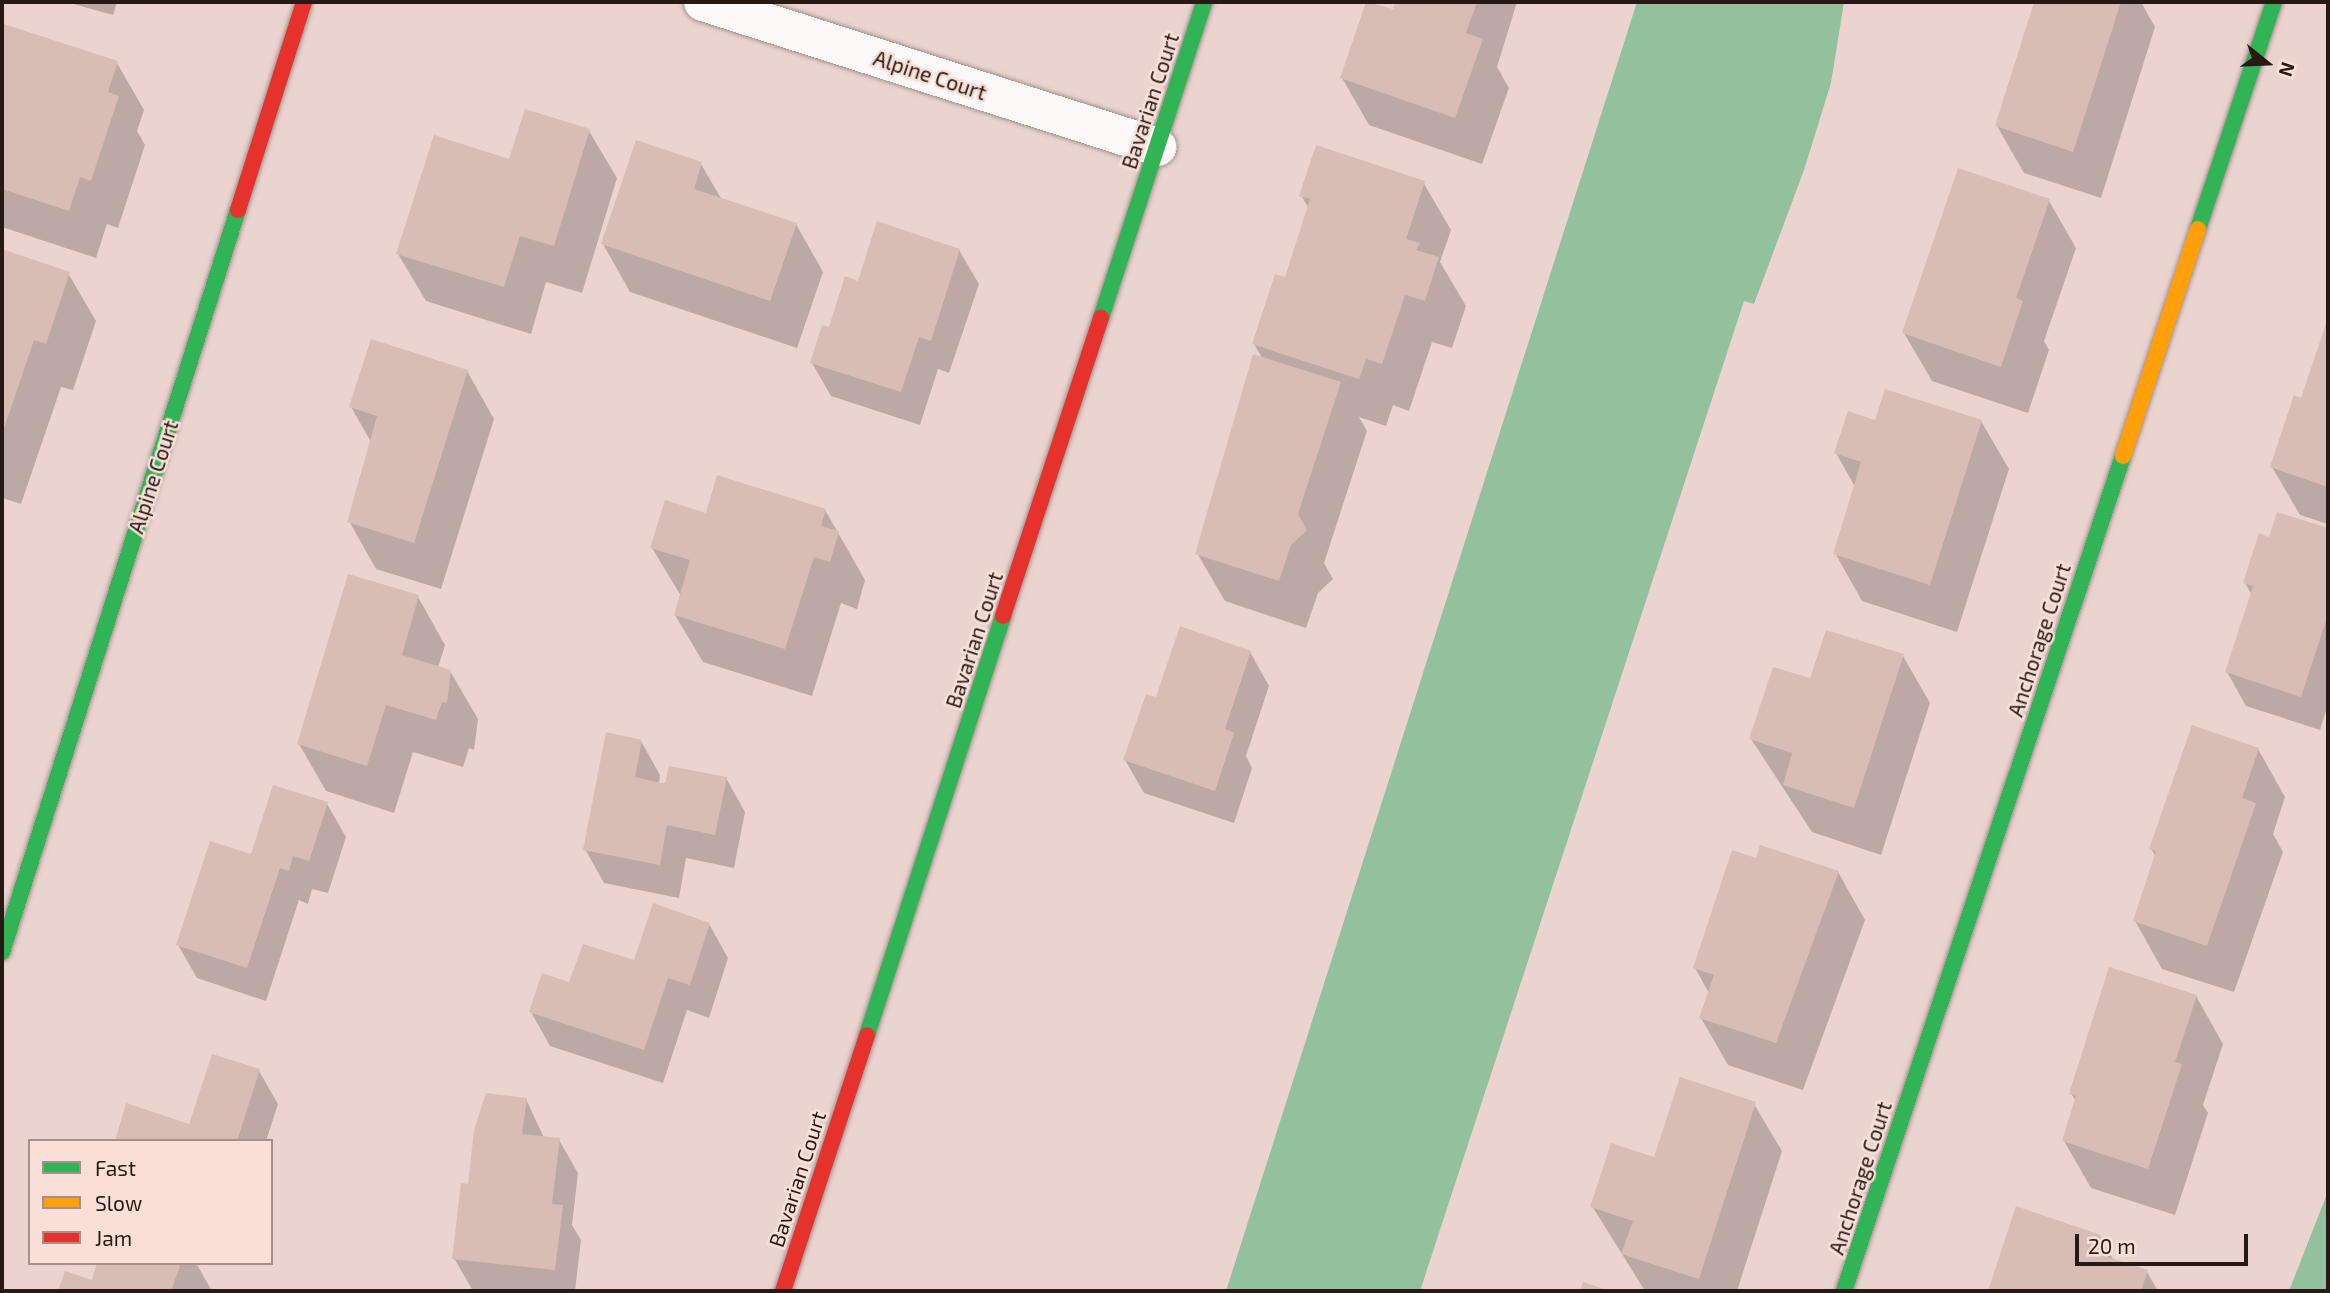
<!DOCTYPE html>
<style>
body{margin:0}
#map{position:relative;width:2330px;height:1293px;overflow:hidden;background:#ebd4cf;font-family:"Exo 2",sans-serif}
div>[style]{position:absolute}
.water>*{inset:0;background:#93c19e}
.shadow>*{inset:0;background:#0003}
.building>*{inset:0;background:#d7bdb6}
.roads{filter:drop-shadow(0 0 2px #a1908c) drop-shadow(0 0 2px #a1908c)}
.street>*{height:38px;margin:-19px;padding:0 19px;transform-origin:19px;border-radius:19px;background:#fcf9f8}
.fast>*{height:16px;margin:-8px;padding:0 8px;transform-origin:8px;border-radius:8px;background:#30b455}
.slow>*{height:16px;margin:-8px;padding:0 8px;transform-origin:8px;border-radius:8px;background:#ff9f0a}
.jam>*{height:16px;margin:-8px;padding:0 8px;transform-origin:8px;border-radius:8px;background:#e5322d}
span{translate:-50% -50%;white-space:nowrap;text-align:center;line-height:1.15;-webkit-text-stroke:5px #f9dfd8;paint-order:stroke}
.street-label{font-size:21px;color:#281915}
.frame{position:absolute;inset:0;border:4px solid #281915;pointer-events:none}
.legend{position:absolute;left:28px;top:1139px;width:245px;height:126px;box-sizing:border-box;background:#f9dfd8;border:2px solid #a5908a;margin:0;padding:9px 12px;list-style:none;font-size:21px;color:#281915}
.legend li{display:flex;align-items:center;gap:14px;height:35px}
.legend b{width:35px;border:2px solid #a5908a}
.north{position:absolute;left:2232px;top:28px;width:70px;height:70px;-webkit-text-stroke:5px #f9dfd8;paint-order:stroke;rotate:108deg;font-size:19px;font-weight:700;line-height:28px;text-align:center;color:#281915}
.north::after{content:'';display:block;margin:auto;width:24px;height:32px;background:#281915;clip-path:polygon(50% 0,100% 100%,50% 72%,0 100%)}
.scale{position:absolute;left:2075px;top:1234px;width:173px;height:32px;box-sizing:border-box;border:4px solid #281915;border-top:0;padding-left:9px;font-size:21px;line-height:24px;white-space:nowrap;color:#281915;-webkit-text-stroke:5px #f9dfd8;paint-order:stroke}
</style>
<div id="map">
<div class="water">
<i style="clip-path:polygon(1637px 2px,1844px 2px,1831px 83px,1804px 170px,1754px 304px,1744px 301px,1420px 1291px,1226px 1291px)"></i>
<i style="clip-path:polygon(2328px 1189px,2328px 1291px,2289px 1291px,2325px 1199px)"></i>
</div>
<div class="shadow">
<i style="clip-path:polygon(66px 2px,117px 2px,113px 15px)"></i>
<i style="clip-path:polygon(1368px 2px,1395px 11px,1398px 2px,1517px 2px,1497px 67px,1509px 88px,1482px 164px,1369px 125px,1342px 78px)"></i>
<i style="clip-path:polygon(2036px 2px,2141px 2px,2155px 27px,2101px 198px,2024px 173px,1997px 126px)"></i>
<i style="clip-path:polygon(5px 27px,117px 63px,144px 110px,137px 131px,145px 145px,118px 228px,107px 224px,96px 258px,2px 227px,2px 38px)"></i>
<i style="clip-path:polygon(589px 131px,617px 178px,582px 293px,546px 282px,531px 334px,426px 301px,398px 254px,510px 161px)"></i>
<i style="clip-path:polygon(701px 164px,722px 200px,796px 224px,823px 272px,797px 348px,630px 292px,603px 244px)"></i>
<i style="clip-path:polygon(1423px 182px,1451px 230px,1440px 262px,1466px 306px,1452px 348px,1432px 342px,1409px 411px,1393px 405px,1386px 426px,1359px 417px,1367px 431px,1324px 563px,1333px 579px,1318px 593px,1306px 628px,1225px 601px,1197px 553px,1262px 358px,1254px 344px,1286px 279px,1309px 209px,1301px 195px)"></i>
<i style="clip-path:polygon(2049px 201px,2076px 248px,2044px 341px,2049px 350px,2028px 413px,1932px 381px,1904px 333px)"></i>
<i style="clip-path:polygon(959px 250px,979px 284px,949px 373px,938px 369px,920px 425px,831px 396px,812px 363px,859px 283px)"></i>
<i style="clip-path:polygon(2px 251px,68px 273px,96px 321px,73px 390px,61px 387px,21px 504px,2px 498px)"></i>
<i style="clip-path:polygon(2328px 322px,2328px 524px,2300px 515px,2272px 467px,2302px 400px)"></i>
<i style="clip-path:polygon(467px 371px,494px 419px,441px 589px,376px 569px,349px 521px,371px 442px,351px 407px)"></i>
<i style="clip-path:polygon(1981px 421px,2009px 469px,1957px 632px,1862px 601px,1835px 553px,1855px 487px,1836px 453px,1876px 422px)"></i>
<i style="clip-path:polygon(825px 510px,865px 580px,857px 609px,841px 603px,812px 696px,703px 662px,675px 615px,681px 596px,652px 548px,707px 515px)"></i>
<i style="clip-path:polygon(2278px 514px,2328px 530px,2328px 704px,2320px 730px,2246px 706px,2227px 672px,2252px 595px,2245px 583px,2270px 539px)"></i>
<i style="clip-path:polygon(418px 597px,445px 645px,438px 668px,450px 671px,478px 719px,474px 750px,469px 748px,463px 767px,413px 752px,394px 813px,326px 791px,299px 744px)"></i>
<i style="clip-path:polygon(1250px 652px,1269px 686px,1246px 756px,1252px 768px,1234px 823px,1144px 793px,1125px 760px,1157px 699px)"></i>
<i style="clip-path:polygon(1903px 656px,1930px 703px,1881px 855px,1812px 832px,1751px 739px,1811px 681px)"></i>
<i style="clip-path:polygon(641px 741px,660px 775px,659px 784px,726px 778px,745px 812px,734px 868px,686px 858px,679px 898px,604px 883px,585px 849px)"></i>
<i style="clip-path:polygon(2258px 749px,2285px 797px,2273px 834px,2283px 852px,2234px 992px,2162px 969px,2135px 921px,2156px 857px,2151px 849px)"></i>
<i style="clip-path:polygon(327px 804px,346px 837px,328px 893px,312px 889px,308px 904px,299px 900px,266px 1001px,197px 978px,178px 945px,252px 856px)"></i>
<i style="clip-path:polygon(1757px 860px,1838px 872px,1865px 920px,1803px 1090px,1728px 1065px,1701px 1018px,1709px 993px,1695px 968px)"></i>
<i style="clip-path:polygon(709px 924px,728px 958px,709px 1018px,687px 1010px,663px 1083px,550px 1046px,531px 1012px,570px 984px,635px 962px)"></i>
<i style="clip-path:polygon(2196px 996px,2223px 1044px,2203px 1105px,2208px 1113px,2175px 1215px,2091px 1188px,2064px 1141px,2076px 1102px,2071px 1093px)"></i>
<i style="clip-path:polygon(259px 1071px,278px 1104px,266px 1141px,116px 1141px,191px 1126px)"></i>
<i style="clip-path:polygon(526px 1099px,544px 1138px,559px 1140px,578px 1173px,572px 1225px,581px 1240px,575px 1291px,473px 1291px,454px 1258px,470px 1186px)"></i>
<i style="clip-path:polygon(1754px 1104px,1782px 1151px,1737px 1291px,1645px 1291px,1592px 1206px,1655px 1159px)"></i>
<i style="clip-path:polygon(2017px 1208px,2100px 1236px,2114px 1261px,2147px 1272px,2158px 1291px,1989px 1291px)"></i>
<i style="clip-path:polygon(99px 1263px,196px 1263px,212px 1291px,60px 1291px,66px 1273px,93px 1282px)"></i>
</div>
<div class="building">
<i style="clip-path:polygon(1366px 2px,1393px 9px,1396px 2px,1477px 2px,1466px 33px,1483px 39px,1455px 118px,1340px 78px)"></i>
<i style="clip-path:polygon(2034px 2px,2121px 2px,2073px 152px,1995px 126px)"></i>
<i style="clip-path:polygon(4px 24px,118px 61px,108px 92px,119px 96px,91px 181px,80px 177px,69px 211px,2px 189px)"></i>
<i style="clip-path:polygon(525px 109px,590px 129px,554px 246px,520px 236px,504px 287px,396px 254px,434px 135px,509px 159px)"></i>
<i style="clip-path:polygon(636px 140px,702px 162px,694px 189px,797px 223px,770px 301px,601px 244px)"></i>
<i style="clip-path:polygon(1316px 145px,1425px 181px,1406px 239px,1420px 243px,1416px 250px,1439px 257px,1425px 301px,1405px 295px,1382px 364px,1366px 359px,1359px 379px,1252px 344px,1275px 274px,1285px 277px,1310px 199px,1299px 196px)"></i>
<i style="clip-path:polygon(1958px 168px,2050px 199px,2016px 298px,2023px 301px,2001px 367px,1902px 333px)"></i>
<i style="clip-path:polygon(877px 221px,960px 249px,931px 341px,919px 337px,901px 392px,810px 363px,822px 325px,829px 327px,845px 276px,858px 281px)"></i>
<i style="clip-path:polygon(2px 249px,70px 272px,46px 344px,34px 340px,2px 434px)"></i>
<i style="clip-path:polygon(2328px 318px,2328px 487px,2270px 467px,2294px 395px,2301px 398px)"></i>
<i style="clip-path:polygon(371px 339px,468px 370px,414px 543px,347px 522px,377px 416px,349px 407px)"></i>
<i style="clip-path:polygon(1253px 354px,1341px 382px,1298px 514px,1307px 530px,1291px 545px,1279px 581px,1195px 554px)"></i>
<i style="clip-path:polygon(1885px 389px,1982px 420px,1930px 585px,1833px 554px,1861px 462px,1834px 453px,1848px 411px,1875px 420px)"></i>
<i style="clip-path:polygon(717px 475px,826px 509px,821px 526px,839px 531px,830px 562px,814px 557px,785px 649px,674px 615px,690px 560px,650px 548px,665px 500px,706px 513px)"></i>
<i style="clip-path:polygon(2277px 512px,2328px 528px,2328px 615px,2301px 697px,2225px 672px,2253px 586px,2243px 583px,2259px 533px,2269px 537px)"></i>
<i style="clip-path:polygon(348px 574px,419px 595px,402px 655px,451px 670px,447px 703px,442px 702px,436px 720px,386px 705px,367px 766px,297px 744px)"></i>
<i style="clip-path:polygon(1180px 626px,1251px 651px,1225px 729px,1234px 733px,1215px 791px,1123px 760px,1146px 694px,1156px 697px)"></i>
<i style="clip-path:polygon(1826px 630px,1904px 654px,1854px 808px,1783px 785px,1792px 753px,1749px 739px,1773px 667px,1810px 678px)"></i>
<i style="clip-path:polygon(2192px 725px,2259px 748px,2242px 798px,2256px 803px,2207px 946px,2133px 921px,2156px 851px,2149px 849px)"></i>
<i style="clip-path:polygon(606px 732px,642px 740px,635px 777px,665px 784px,669px 766px,727px 777px,715px 835px,667px 825px,660px 865px,583px 850px)"></i>
<i style="clip-path:polygon(273px 785px,328px 802px,309px 861px,293px 856px,289px 871px,280px 868px,247px 968px,176px 945px,210px 841px,251px 854px)"></i>
<i style="clip-path:polygon(1760px 845px,1839px 871px,1776px 1043px,1699px 1018px,1714px 975px,1693px 968px,1732px 850px,1756px 858px)"></i>
<i style="clip-path:polygon(653px 903px,710px 923px,690px 985px,668px 978px,644px 1050px,529px 1012px,542px 973px,569px 982px,583px 944px,634px 960px)"></i>
<i style="clip-path:polygon(2109px 967px,2197px 995px,2175px 1062px,2182px 1064px,2148px 1169px,2062px 1141px,2076px 1096px,2069px 1094px)"></i>
<i style="clip-path:polygon(212px 1054px,260px 1069px,237px 1141px,115px 1141px,126px 1103px,189px 1124px)"></i>
<i style="clip-path:polygon(1680px 1077px,1756px 1102px,1699px 1279px,1621px 1254px,1633px 1221px,1590px 1207px,1611px 1143px,1654px 1157px)"></i>
<i style="clip-path:polygon(486px 1093px,527px 1098px,522px 1134px,560px 1138px,552px 1204px,563px 1205px,555px 1270px,452px 1259px,461px 1183px,468px 1184px,474px 1130px)"></i>
<i style="clip-path:polygon(2016px 1206px,2101px 1235px,2095px 1253px,2148px 1270px,2141px 1291px,1988px 1291px)"></i>
<i style="clip-path:polygon(97px 1263px,181px 1263px,171px 1291px,58px 1291px,65px 1271px,92px 1280px)"></i>
<i style="clip-path:polygon(1583px 1282px,1610px 1291px,1580px 1291px)"></i>
</div>
<div class="roads">
<div class="street">
<i style="left:703px;top:2px;width:477px;rotate:17.7deg"></i>
</div>
<div class="fast">
<i style="left:2198px;top:229px;width:239px;rotate:-71.5deg"></i>
<i style="left:1101px;top:318px;width:332px;rotate:-71.9deg"></i>
<i style="left:2px;top:952px;width:779px;rotate:-72.36deg"></i>
<i style="left:867px;top:1035px;width:441px;rotate:-72deg"></i>
<i style="left:1844px;top:1291px;width:880px;rotate:-71.52deg"></i>
</div>
<div class="slow">
<i style="left:2123px;top:456px;width:239px;rotate:-71.7deg"></i>
</div>
<div class="jam">
<i style="left:238px;top:210px;width:218px;rotate:-72.4deg"></i>
<i style="left:1003px;top:616px;width:314px;rotate:-71.8deg"></i>
<i style="left:783px;top:1291px;width:269px;rotate:-71.8deg"></i>
</div>
</div>
<div class="street-label">
<span style="left:930px;top:75px;rotate:18deg">Alpine Court</span>
<span style="left:1150px;top:101px;rotate:-72deg">Bavarian Court</span>
<span style="left:153px;top:477px;rotate:-72deg">Alpine Court</span>
<span style="left:974px;top:640px;rotate:-72deg">Bavarian Court</span>
<span style="left:2039px;top:640px;rotate:-72deg">Anchorage Court</span>
<span style="left:1860px;top:1178px;rotate:-72deg">Anchorage Court</span>
<span style="left:797px;top:1179px;rotate:-72deg">Bavarian Court</span>
</div>
<div class="frame"></div>
<ul class="legend">
<li><b style="height:9px;background:#30b455"></b>Fast</li>
<li><b style="height:9px;background:#ff9f0a"></b>Slow</li>
<li><b style="height:9px;background:#e5322d"></b>Jam</li>
</ul>
<div class="north">N</div>
<div class="scale">20 m</div>
</div>
